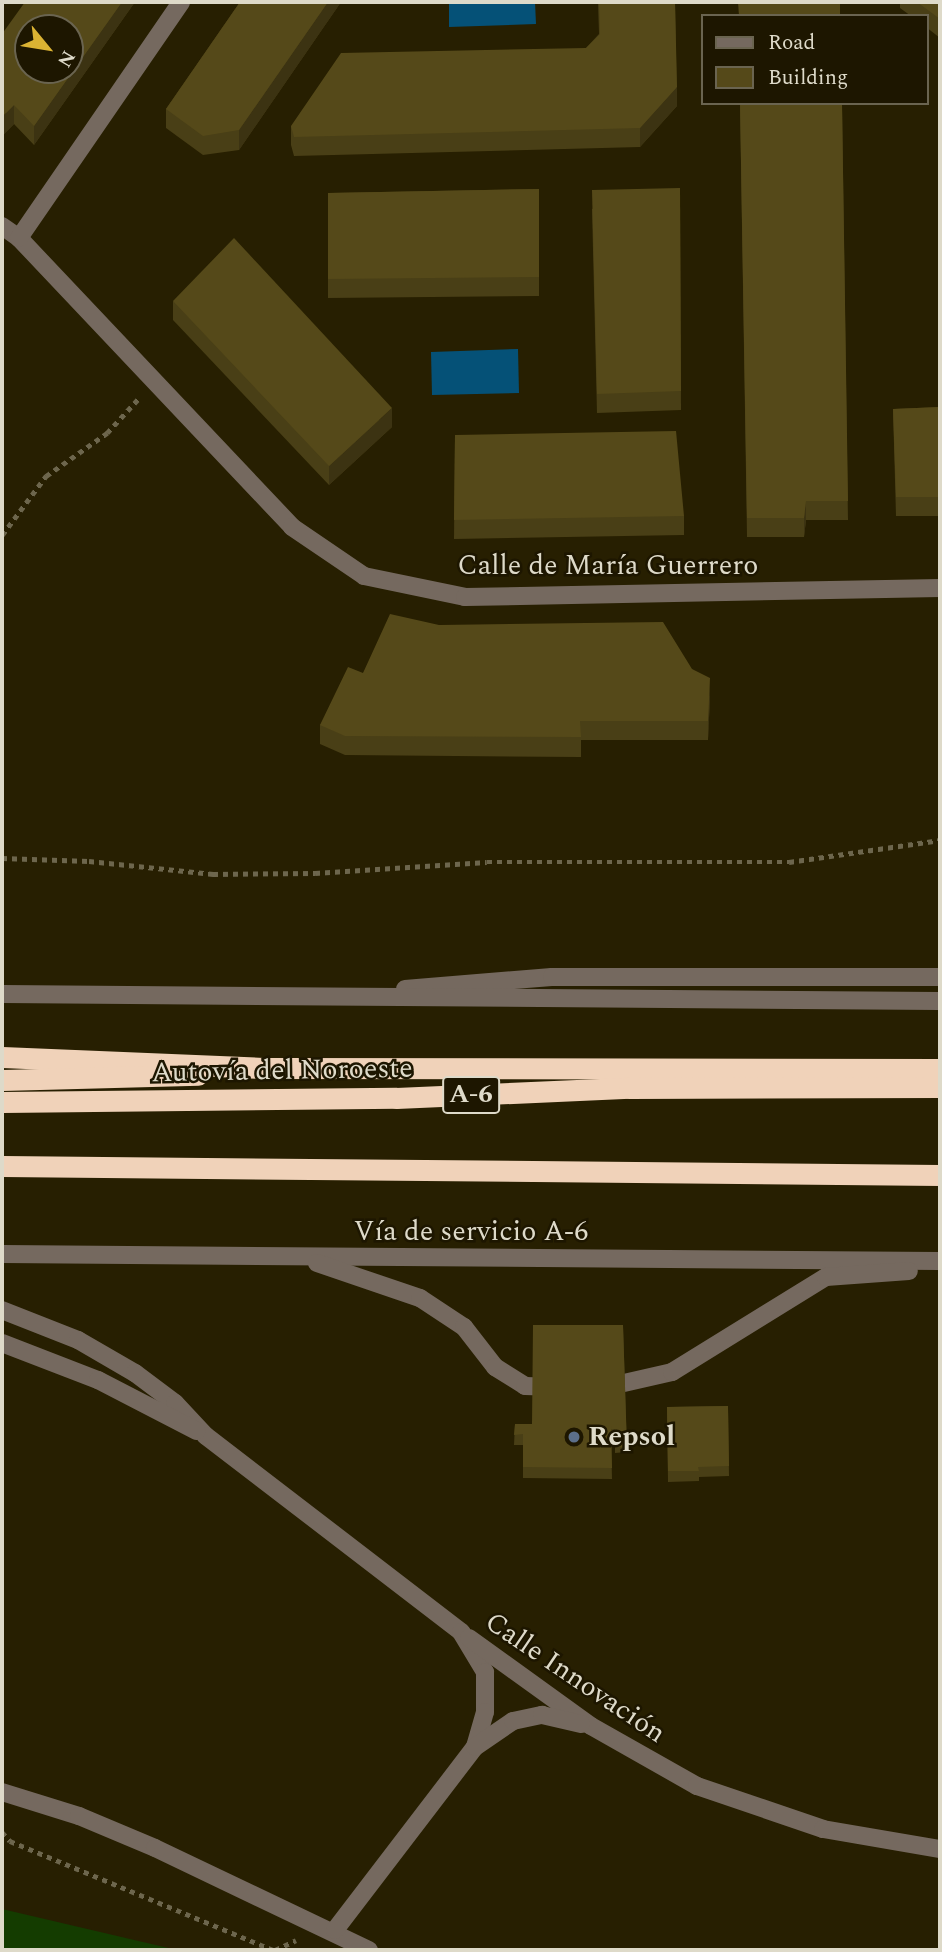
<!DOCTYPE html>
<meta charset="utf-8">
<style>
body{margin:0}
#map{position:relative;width:942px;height:1952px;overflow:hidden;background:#271f01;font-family:Spectral,serif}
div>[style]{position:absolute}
.green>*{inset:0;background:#143c00}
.water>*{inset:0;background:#055177}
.path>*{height:4.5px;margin-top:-2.25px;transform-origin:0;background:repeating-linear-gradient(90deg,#6d664d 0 5px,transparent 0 10px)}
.minor>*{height:18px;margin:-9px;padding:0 9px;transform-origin:9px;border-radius:9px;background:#75695f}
.highway>*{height:21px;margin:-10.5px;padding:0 10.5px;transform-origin:10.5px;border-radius:10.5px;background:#f0d2b9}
.wall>*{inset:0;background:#493f16}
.shaded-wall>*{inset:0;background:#3c3312}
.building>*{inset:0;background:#554919}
.dots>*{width:19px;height:19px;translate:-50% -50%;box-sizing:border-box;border:4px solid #1d1600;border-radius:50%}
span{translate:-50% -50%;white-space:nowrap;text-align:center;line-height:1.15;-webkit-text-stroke:5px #1d1600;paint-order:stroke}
.shield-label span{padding:2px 5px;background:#1d1600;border:2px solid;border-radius:5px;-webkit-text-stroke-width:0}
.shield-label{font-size:26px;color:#dedac9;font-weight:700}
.street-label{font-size:28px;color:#dedac9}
.poi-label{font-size:28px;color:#dedac9;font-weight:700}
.left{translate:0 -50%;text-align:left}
.frame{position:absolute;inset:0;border:4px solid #dedac9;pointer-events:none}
.legend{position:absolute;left:701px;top:14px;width:228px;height:91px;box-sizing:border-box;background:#1d1600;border:2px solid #6a6450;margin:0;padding:9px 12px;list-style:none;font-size:21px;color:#dedac9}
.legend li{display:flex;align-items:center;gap:14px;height:35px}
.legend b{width:35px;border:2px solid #6a6450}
.north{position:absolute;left:14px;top:14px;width:70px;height:70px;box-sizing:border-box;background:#1d1600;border:2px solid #6a6450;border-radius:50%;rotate:120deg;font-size:19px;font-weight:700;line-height:28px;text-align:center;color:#dedac9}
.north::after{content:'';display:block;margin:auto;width:24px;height:32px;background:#dbb333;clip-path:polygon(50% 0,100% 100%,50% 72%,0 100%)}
</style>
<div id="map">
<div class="green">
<i style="clip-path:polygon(2px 1909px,177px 1950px,2px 1950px)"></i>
</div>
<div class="water">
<i style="clip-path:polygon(449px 2px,535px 2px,536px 24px,449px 27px)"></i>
<i style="clip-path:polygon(518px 349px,519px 393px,432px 395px,431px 352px)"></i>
</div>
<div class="path">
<i style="left:2px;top:535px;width:74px;rotate:-53.3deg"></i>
<i style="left:46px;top:476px;width:75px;rotate:-35.2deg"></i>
<i style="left:107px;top:433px;width:46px;rotate:-47.6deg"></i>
<i style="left:2px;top:858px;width:87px;rotate:2deg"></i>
<i style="left:89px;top:861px;width:125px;rotate:6deg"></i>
<i style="left:213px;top:874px;width:102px;rotate:-0.6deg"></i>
<i style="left:315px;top:873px;width:172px;rotate:-3.7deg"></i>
<i style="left:487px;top:862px;width:302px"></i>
<i style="left:789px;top:862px;width:153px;rotate:-8.3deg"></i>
<i style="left:2px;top:1832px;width:12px;rotate:48deg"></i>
<i style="left:10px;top:1841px;width:285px;rotate:22.5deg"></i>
<i style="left:275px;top:1950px;width:23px;rotate:-25deg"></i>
</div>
<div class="minor">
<i style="left:2px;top:226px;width:21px;rotate:35deg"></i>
<i style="left:19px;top:238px;width:398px;rotate:46.6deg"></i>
<i style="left:292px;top:527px;width:87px;rotate:34.2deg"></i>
<i style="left:364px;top:576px;width:103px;rotate:11.7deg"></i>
<i style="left:465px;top:597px;width:475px;rotate:-1.1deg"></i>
<i style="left:19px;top:238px;width:286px;rotate:-55.5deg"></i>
<i style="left:405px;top:989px;width:147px;rotate:-4.7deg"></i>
<i style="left:552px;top:977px;width:388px"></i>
<i style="left:2px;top:994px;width:938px;rotate:0.43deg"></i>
<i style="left:2px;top:1254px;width:938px;rotate:0.43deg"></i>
<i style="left:317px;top:1263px;width:109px;rotate:18.8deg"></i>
<i style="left:420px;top:1298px;width:53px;rotate:33.4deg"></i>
<i style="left:464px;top:1327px;width:51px;rotate:52.2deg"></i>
<i style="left:495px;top:1367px;width:36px;rotate:32deg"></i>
<i style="left:525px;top:1386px;width:32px;rotate:2deg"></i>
<i style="left:2px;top:1310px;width:82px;rotate:21.5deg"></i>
<i style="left:78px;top:1340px;width:66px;rotate:30.1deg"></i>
<i style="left:135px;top:1373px;width:50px;rotate:36.9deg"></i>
<i style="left:175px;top:1403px;width:45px;rotate:46.8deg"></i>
<i style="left:206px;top:1436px;width:322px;rotate:37.5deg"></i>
<i style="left:461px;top:1632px;width:47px;rotate:59deg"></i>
<i style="left:485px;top:1672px;width:40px;rotate:90deg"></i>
<i style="left:485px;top:1712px;width:36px;rotate:106deg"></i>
<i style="left:2px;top:1343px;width:103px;rotate:21.1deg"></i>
<i style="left:98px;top:1380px;width:111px;rotate:27.3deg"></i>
<i style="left:602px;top:1388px;width:72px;rotate:-12.9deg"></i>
<i style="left:672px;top:1372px;width:181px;rotate:-31.7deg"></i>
<i style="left:826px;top:1277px;width:83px;rotate:-4.1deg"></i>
<i style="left:469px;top:1638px;width:150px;rotate:35.8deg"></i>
<i style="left:591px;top:1726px;width:122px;rotate:29.5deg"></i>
<i style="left:697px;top:1786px;width:133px;rotate:18.8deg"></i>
<i style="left:823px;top:1829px;width:119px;rotate:9.7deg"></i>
<i style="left:2px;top:1792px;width:81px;rotate:17.3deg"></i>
<i style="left:79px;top:1816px;width:82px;rotate:22.8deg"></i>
<i style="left:155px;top:1848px;width:237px;rotate:25.5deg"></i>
<i style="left:335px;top:1930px;width:230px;rotate:-52.6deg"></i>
<i style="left:475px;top:1747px;width:46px;rotate:-34.4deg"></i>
<i style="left:513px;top:1721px;width:30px;rotate:-12deg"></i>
<i style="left:542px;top:1715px;width:40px;rotate:13deg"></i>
</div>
<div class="highway">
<i style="left:2px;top:1057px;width:261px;rotate:2.4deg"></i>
<i style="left:263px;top:1068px;width:677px;rotate:0.08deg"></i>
<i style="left:2px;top:1080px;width:196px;rotate:-1.5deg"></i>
<i style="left:2px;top:1102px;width:394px;rotate:-0.6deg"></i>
<i style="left:396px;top:1098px;width:233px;rotate:-2.5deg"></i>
<i style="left:629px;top:1088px;width:311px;rotate:-0.2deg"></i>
<i style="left:2px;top:1166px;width:938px;rotate:0.55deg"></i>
</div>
<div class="wall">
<i style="clip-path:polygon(25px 2px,135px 2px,34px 145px,14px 124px,2px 136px)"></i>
<i style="clip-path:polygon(240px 2px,341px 2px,239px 150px,203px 155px,166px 128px,166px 109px)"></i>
<i style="clip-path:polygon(598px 2px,675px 2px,677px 106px,640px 147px,294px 156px,291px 145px,291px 126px,586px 48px,599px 34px)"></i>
<i style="clip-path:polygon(900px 2px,940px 2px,940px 38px,926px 27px,926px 16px,911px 16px,900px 8px)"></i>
<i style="clip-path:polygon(740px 103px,842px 103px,848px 520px,806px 520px,804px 537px,747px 537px)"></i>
<i style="clip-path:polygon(680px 188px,681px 410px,597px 413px,592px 209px)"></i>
<i style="clip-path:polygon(539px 189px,539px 296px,328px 298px,328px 193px)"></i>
<i style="clip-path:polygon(173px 301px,392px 427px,329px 485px,173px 320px)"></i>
<i style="clip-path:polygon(940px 407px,940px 516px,896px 516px,893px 409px)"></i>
<i style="clip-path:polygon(455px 435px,684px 516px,684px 535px,454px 539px)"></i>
<i style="clip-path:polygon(439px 625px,692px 669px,710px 697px,708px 740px,581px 740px,581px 757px,345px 755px,320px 744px,320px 725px,363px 673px)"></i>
<i style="clip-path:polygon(623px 1325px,627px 1452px,615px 1453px,615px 1434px,611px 1434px,612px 1479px,523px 1478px,523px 1445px,514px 1445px,515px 1424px,532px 1424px)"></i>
<i style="clip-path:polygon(728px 1406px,729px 1476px,699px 1477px,699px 1481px,668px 1482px,667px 1407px)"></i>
</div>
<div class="shaded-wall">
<i style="clip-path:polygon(122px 2px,135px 2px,34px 145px,34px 126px)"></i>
<i style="clip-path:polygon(328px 2px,341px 2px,239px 150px,239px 130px)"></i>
<i style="clip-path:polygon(677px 87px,677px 106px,640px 147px,640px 128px)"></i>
<i style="clip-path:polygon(14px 105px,14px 124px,2px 136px,2px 117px)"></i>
<i style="clip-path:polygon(392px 408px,392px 427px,329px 485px,329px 466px)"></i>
<i style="clip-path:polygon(806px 501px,806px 520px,804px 537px,804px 518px)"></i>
<i style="clip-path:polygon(710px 678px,710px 697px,708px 740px,708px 721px)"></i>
</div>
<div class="building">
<i style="clip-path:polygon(evenodd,25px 2px,122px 2px,34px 126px,14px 105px,2px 117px,2px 34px,25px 2px,28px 28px,70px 28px,70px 70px,28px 70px,28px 28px)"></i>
<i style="clip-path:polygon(240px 2px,328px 2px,239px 130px,203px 136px,166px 109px)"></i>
<i style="clip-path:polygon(599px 2px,675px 2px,677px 87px,640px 128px,294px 137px,291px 126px,341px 53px,586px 48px,600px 34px)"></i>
<i style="clip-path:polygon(738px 2px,840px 2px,840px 16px,739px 16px)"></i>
<i style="clip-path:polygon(917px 2px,940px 2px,940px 19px)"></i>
<i style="clip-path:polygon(740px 103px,842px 103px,848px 501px,806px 501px,804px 518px,747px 518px)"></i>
<i style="clip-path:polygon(680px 188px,681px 391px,597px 394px,592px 190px)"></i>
<i style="clip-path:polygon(539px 189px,539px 277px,328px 279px,328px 193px)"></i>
<i style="clip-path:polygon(234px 238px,392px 408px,329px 466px,173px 301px)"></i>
<i style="clip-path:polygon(940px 407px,940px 497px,896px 497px,893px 409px)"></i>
<i style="clip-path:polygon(676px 431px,684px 516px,454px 520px,455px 435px)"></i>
<i style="clip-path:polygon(390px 614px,439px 625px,663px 622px,692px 669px,710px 678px,708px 721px,580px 721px,581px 737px,345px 736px,320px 725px,348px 667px,363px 673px)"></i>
<i style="clip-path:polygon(533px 1325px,623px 1325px,627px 1447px,615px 1447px,615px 1429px,611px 1429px,611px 1424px,532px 1424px)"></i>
<i style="clip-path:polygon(728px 1406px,729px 1466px,698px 1467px,699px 1471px,668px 1471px,667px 1407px)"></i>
<i style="clip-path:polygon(515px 1424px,611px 1424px,612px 1468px,523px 1467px,523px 1434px,514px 1435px)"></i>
</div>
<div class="dots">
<i style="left:574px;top:1437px;background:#5c6f8a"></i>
</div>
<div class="shield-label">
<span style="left:471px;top:1095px">A-6</span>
</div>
<div class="street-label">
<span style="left:608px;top:566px">Calle de María Guerrero</span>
<span style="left:282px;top:1071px;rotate:-1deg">Autovía del Noroeste</span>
<span style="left:471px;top:1232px">Vía de servicio A-6</span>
<span style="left:575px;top:1678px;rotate:34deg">Calle Innovación</span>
</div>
<div class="poi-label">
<span class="left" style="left:588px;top:1437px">Repsol</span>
</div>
<div class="frame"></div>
<ul class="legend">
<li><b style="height:9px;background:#75695f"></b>Road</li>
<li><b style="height:19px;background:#554919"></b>Building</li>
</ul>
<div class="north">N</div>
</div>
